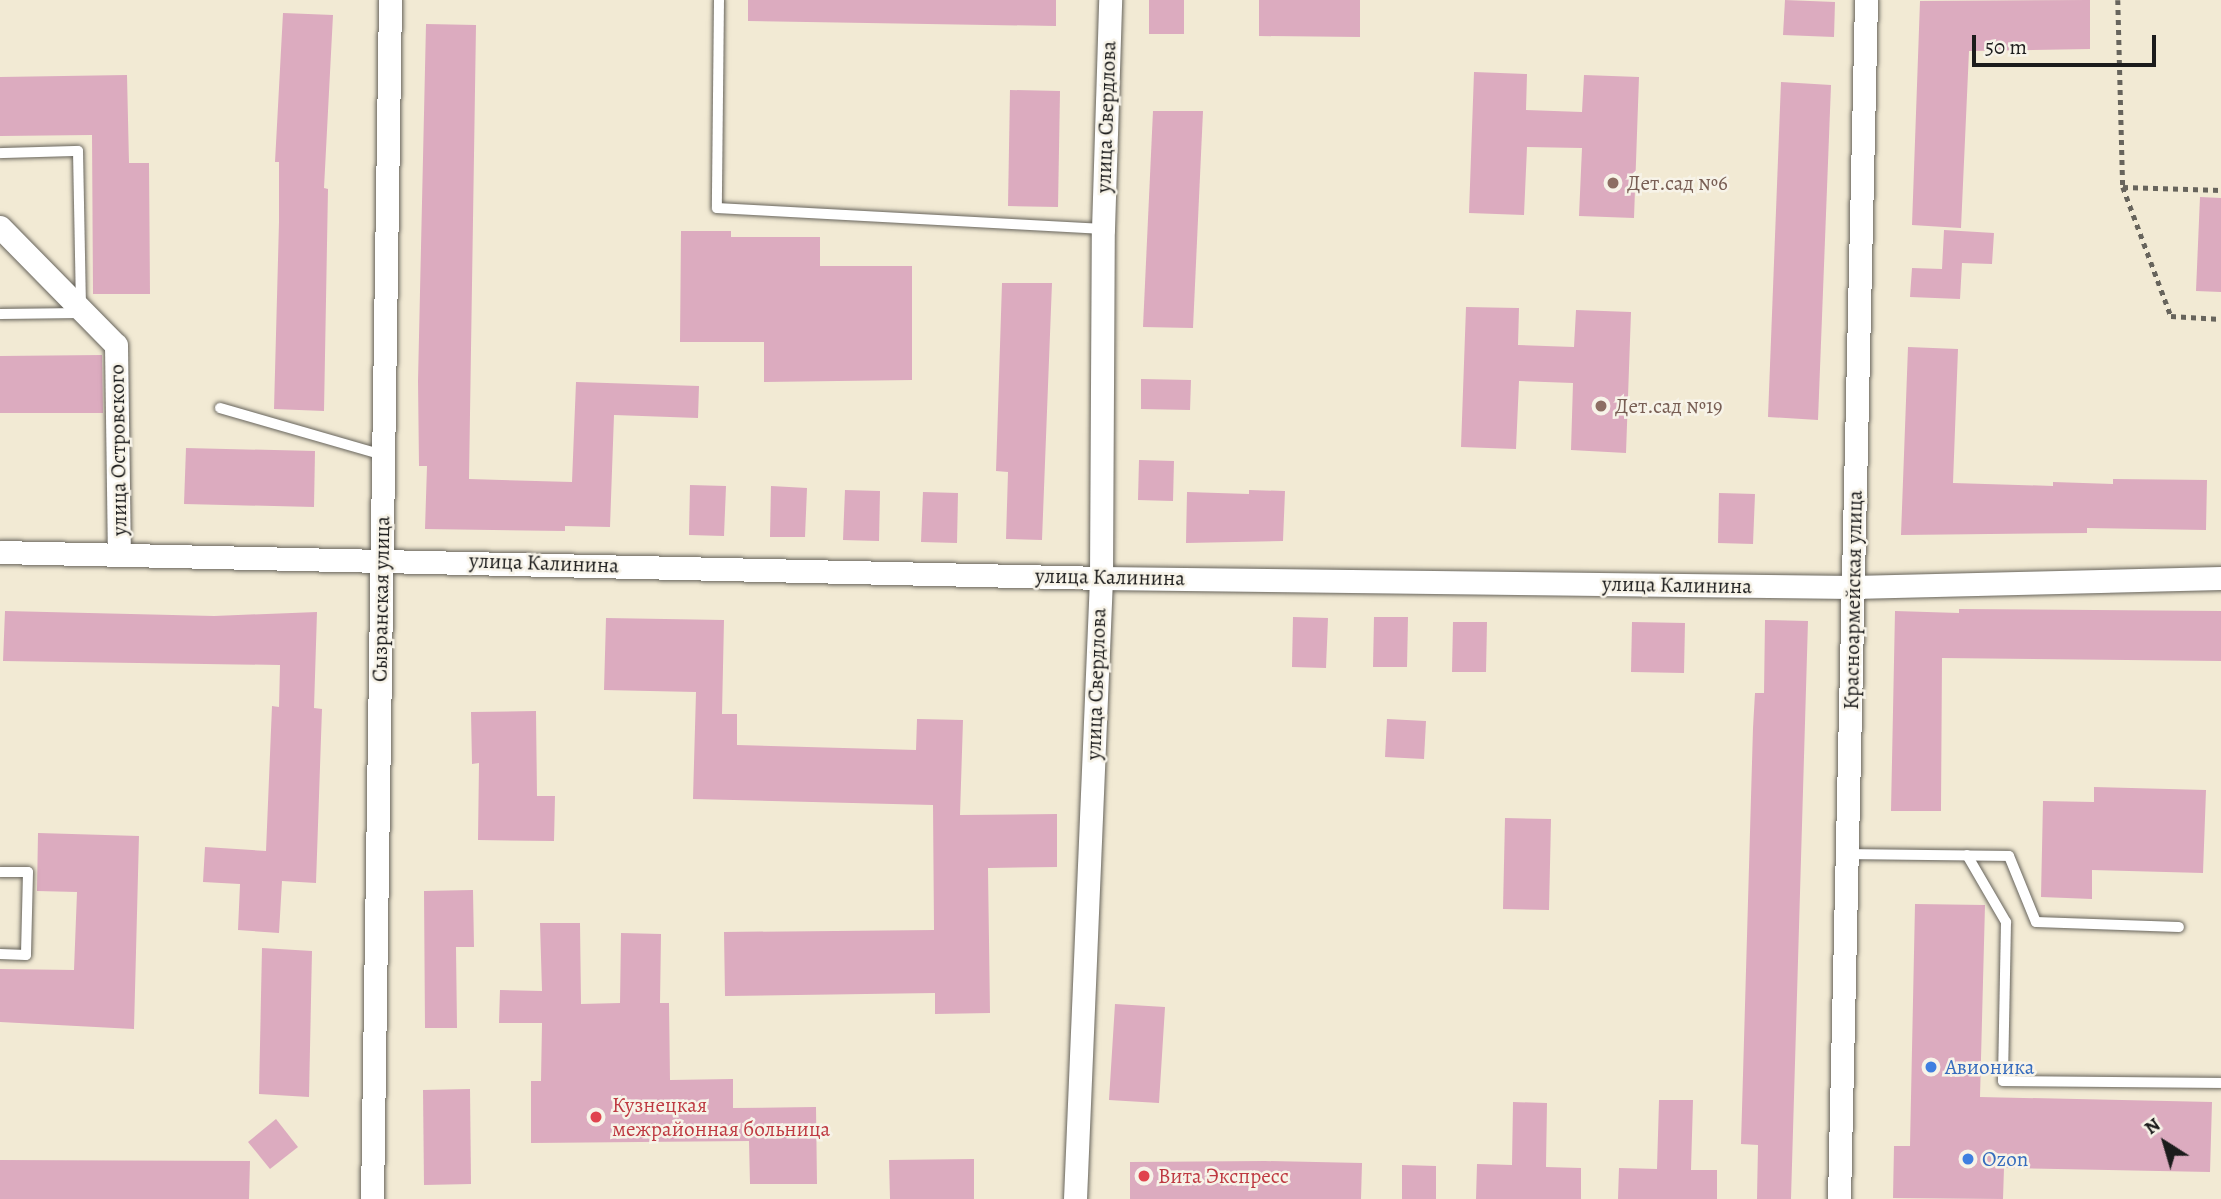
<!DOCTYPE html>
<meta charset="utf-8">
<style>
body{margin:0}
#map{position:relative;width:2221px;height:1199px;overflow:hidden;background:#f2ead4;font-family:Alegreya,serif}
div>[style]{position:absolute}
.building>*{inset:0;background:#dcabbf}
.path>*{height:4.5px;margin-top:-2.25px;transform-origin:0;background:repeating-linear-gradient(90deg,#67645c 0 5px,transparent 0 10px)}
.roads{filter:drop-shadow(0 0 2px #67645c) drop-shadow(0 0 2px #67645c)}
.lane>*{height:10px;margin:-5px;padding:0 5px;transform-origin:5px;border-radius:5px;background:#fff}
.street>*{height:23px;margin:-11.5px;padding:0 11.5px;transform-origin:11.5px;border-radius:11.5px;background:#fff}
.dots>*{width:19px;height:19px;translate:-50% -50%;box-sizing:border-box;border:4px solid #f7f3e8;border-radius:50%}
span{translate:-50% -50%;white-space:nowrap;text-align:center;line-height:1.15;-webkit-text-stroke:5px #f7f3e8;paint-order:stroke}
.street-label{font-size:21px;color:#1c1c1c}
.education-label{font-size:21px;color:#785e54}
.left{translate:0 -50%;text-align:left}
.shop-label{font-size:21px;color:#366cbe}
.health-label{font-size:21px;color:#be3a42}
.north{position:absolute;left:2130px;top:1108px;width:70px;height:70px;-webkit-text-stroke:5px #f7f3e8;paint-order:stroke;rotate:323deg;font-size:19px;font-weight:700;line-height:28px;text-align:center;color:#1c1c1c}
.north::after{content:'';display:block;margin:auto;width:24px;height:32px;background:#1c1c1c;clip-path:polygon(50% 0,100% 100%,50% 72%,0 100%)}
.scale{position:absolute;left:1972px;top:35px;width:184px;height:32px;box-sizing:border-box;border:4px solid #1c1c1c;border-top:0;padding-left:9px;font-size:21px;line-height:24px;white-space:nowrap;color:#1c1c1c;-webkit-text-stroke:5px #f7f3e8;paint-order:stroke}
</style>
<div id="map">
<div class="building">
<i style="clip-path:polygon(748px 0,1056px 0,1056px 26px,748px 21px)"></i>
<i style="clip-path:polygon(1149px 0,1184px 0,1184px 34px,1149px 34px)"></i>
<i style="clip-path:polygon(1259px 0,1360px 0,1360px 37px,1259px 36px)"></i>
<i style="clip-path:polygon(1785px 0,1835px 2px,1834px 37px,1783px 35px)"></i>
<i style="clip-path:polygon(2090px 0,2090px 49px,1969px 51px,1961px 228px,1912px 225px,1920px 1px)"></i>
<i style="clip-path:polygon(283px 13px,333px 15px,324px 188px,328px 189px,324px 411px,274px 409px,279px 222px,279px 162px,275px 162px)"></i>
<i style="clip-path:polygon(426px 24px,476px 25px,469px 479px,572px 482px,576px 382px,699px 386px,698px 418px,614px 415px,610px 527px,565px 526px,565px 531px,425px 529px,427px 466px,419px 466px,418px 381px)"></i>
<i style="clip-path:polygon(1474px 72px,1527px 74px,1526px 110px,1582px 112px,1584px 75px,1639px 77px,1634px 218px,1579px 216px,1582px 148px,1527px 147px,1524px 215px,1469px 213px)"></i>
<i style="clip-path:polygon(127px 75px,129px 163px,149px 163px,150px 294px,93px 294px,92px 135px,0 136px,0 77px)"></i>
<i style="clip-path:polygon(1781px 82px,1831px 85px,1818px 420px,1768px 417px)"></i>
<i style="clip-path:polygon(1010px 90px,1060px 91px,1058px 207px,1008px 206px)"></i>
<i style="clip-path:polygon(1153px 111px,1203px 111px,1193px 328px,1143px 327px)"></i>
<i style="clip-path:polygon(2200px 197px,2221px 198px,2221px 292px,2196px 291px)"></i>
<i style="clip-path:polygon(1944px 230px,1994px 233px,1992px 264px,1962px 263px,1960px 299px,1910px 297px,1912px 268px,1942px 269px)"></i>
<i style="clip-path:polygon(681px 231px,731px 231px,731px 237px,820px 237px,820px 266px,912px 266px,912px 380px,764px 382px,764px 342px,680px 342px)"></i>
<i style="clip-path:polygon(1002px 283px,1052px 283px,1042px 540px,1006px 539px,1008px 472px,996px 471px)"></i>
<i style="clip-path:polygon(1466px 307px,1519px 308px,1518px 345px,1574px 347px,1576px 310px,1631px 312px,1626px 453px,1571px 450px,1573px 383px,1519px 381px,1516px 449px,1461px 447px)"></i>
<i style="clip-path:polygon(1908px 347px,1958px 349px,1953px 483px,2053px 486px,2053px 482px,2113px 484px,2113px 479px,2207px 480px,2206px 530px,2087px 528px,2087px 533px,1901px 535px)"></i>
<i style="clip-path:polygon(102px 355px,103px 413px,0 413px,0 356px)"></i>
<i style="clip-path:polygon(1141px 379px,1191px 380px,1190px 410px,1141px 409px)"></i>
<i style="clip-path:polygon(186px 448px,315px 451px,314px 507px,184px 504px)"></i>
<i style="clip-path:polygon(1139px 460px,1174px 461px,1173px 501px,1138px 500px)"></i>
<i style="clip-path:polygon(690px 485px,726px 486px,724px 536px,689px 535px)"></i>
<i style="clip-path:polygon(771px 486px,807px 488px,805px 537px,770px 537px)"></i>
<i style="clip-path:polygon(845px 490px,880px 491px,879px 541px,843px 540px)"></i>
<i style="clip-path:polygon(1249px 490px,1285px 491px,1283px 541px,1186px 543px,1187px 492px,1249px 494px)"></i>
<i style="clip-path:polygon(923px 492px,958px 493px,957px 543px,921px 542px)"></i>
<i style="clip-path:polygon(1719px 493px,1755px 494px,1753px 544px,1718px 543px)"></i>
<i style="clip-path:polygon(1959px 609px,2221px 611px,2221px 661px,1942px 658px,1941px 811px,1891px 811px,1895px 611px,1959px 613px)"></i>
<i style="clip-path:polygon(5px 611px,214px 616px,317px 612px,314px 708px,322px 709px,316px 883px,282px 881px,279px 933px,238px 930px,240px 884px,203px 882px,205px 847px,266px 851px,272px 706px,279px 707px,280px 665px,3px 661px)"></i>
<i style="clip-path:polygon(1293px 617px,1328px 618px,1326px 668px,1292px 667px)"></i>
<i style="clip-path:polygon(1374px 617px,1408px 617px,1407px 667px,1373px 667px)"></i>
<i style="clip-path:polygon(606px 618px,724px 620px,722px 714px,737px 714px,737px 745px,916px 750px,917px 719px,963px 720px,960px 815px,1057px 814px,1057px 867px,988px 868px,990px 1013px,935px 1014px,935px 993px,725px 996px,724px 932px,934px 930px,933px 805px,693px 799px,696px 692px,604px 690px)"></i>
<i style="clip-path:polygon(1765px 620px,1808px 621px,1791px 1199px,1757px 1199px,1758px 1145px,1741px 1144px,1753px 728px,1755px 693px,1764px 693px)"></i>
<i style="clip-path:polygon(1453px 622px,1487px 622px,1486px 672px,1452px 672px)"></i>
<i style="clip-path:polygon(1632px 622px,1685px 623px,1684px 673px,1631px 672px)"></i>
<i style="clip-path:polygon(536px 711px,537px 796px,555px 796px,554px 841px,478px 840px,479px 763px,472px 764px,471px 712px)"></i>
<i style="clip-path:polygon(1387px 719px,1426px 721px,1424px 759px,1385px 757px)"></i>
<i style="clip-path:polygon(2094px 787px,2206px 790px,2203px 873px,2092px 870px,2092px 899px,2041px 897px,2043px 801px,2094px 802px)"></i>
<i style="clip-path:polygon(1505px 818px,1551px 819px,1549px 910px,1503px 909px)"></i>
<i style="clip-path:polygon(38px 833px,139px 836px,134px 1029px,0 1022px,0 969px,74px 970px,77px 892px,37px 891px)"></i>
<i style="clip-path:polygon(473px 890px,474px 947px,456px 947px,457px 1028px,425px 1028px,424px 891px)"></i>
<i style="clip-path:polygon(1915px 904px,1985px 905px,1980px 1097px,2212px 1102px,2210px 1172px,2004px 1168px,2003px 1199px,1893px 1198px,1894px 1146px,1910px 1146px)"></i>
<i style="clip-path:polygon(540px 923px,580px 923px,581px 1004px,620px 1003px,621px 933px,661px 934px,660px 1003px,669px 1003px,670px 1080px,733px 1079px,733px 1108px,816px 1107px,817px 1184px,750px 1184px,749px 1141px,531px 1143px,531px 1081px,541px 1081px,542px 1023px,499px 1023px,500px 990px,542px 991px)"></i>
<i style="clip-path:polygon(262px 948px,312px 951px,309px 1097px,259px 1094px)"></i>
<i style="clip-path:polygon(1115px 1004px,1165px 1007px,1159px 1103px,1109px 1100px)"></i>
<i style="clip-path:polygon(470px 1089px,471px 1184px,424px 1185px,423px 1090px)"></i>
<i style="clip-path:polygon(1659px 1100px,1693px 1100px,1691px 1170px,1717px 1170px,1717px 1199px,1618px 1199px,1619px 1168px,1657px 1169px)"></i>
<i style="clip-path:polygon(1513px 1102px,1547px 1103px,1546px 1167px,1581px 1168px,1581px 1199px,1476px 1199px,1477px 1164px,1512px 1165px)"></i>
<i style="clip-path:polygon(276px 1119px,298px 1147px,270px 1169px,248px 1142px)"></i>
<i style="clip-path:polygon(974px 1159px,974px 1199px,890px 1199px,889px 1160px)"></i>
<i style="clip-path:polygon(0 1160px,250px 1161px,249px 1199px,0 1199px)"></i>
<i style="clip-path:polygon(1265px 1161px,1362px 1163px,1361px 1199px,1130px 1199px,1130px 1162px)"></i>
<i style="clip-path:polygon(1402px 1165px,1436px 1166px,1436px 1199px,1402px 1199px)"></i>
</div>
<div class="path">
<i style="left:2118px;top:0;width:187px;rotate:88.5deg"></i>
<i style="left:2123px;top:187px;width:138px;rotate:69.6deg"></i>
<i style="left:2171px;top:316px;width:50px;rotate:3.4deg"></i>
<i style="left:2123px;top:187px;width:98px;rotate:1.8deg"></i>
</div>
<div class="roads">
<div class="lane">
<i style="left:719px;top:0;width:208px;rotate:90.6deg"></i>
<i style="left:717px;top:208px;width:387px;rotate:3.1deg"></i>
<i style="left:0;top:153px;width:78px;rotate:-1.5deg"></i>
<i style="left:78px;top:151px;width:162px;rotate:88.9deg"></i>
<i style="left:81px;top:313px;width:81px;rotate:179.3deg"></i>
<i style="left:220px;top:408px;width:170px;rotate:16.1deg"></i>
<i style="left:1847px;top:854px;width:162px;rotate:0.7deg"></i>
<i style="left:2009px;top:856px;width:71px;rotate:67.8deg"></i>
<i style="left:2036px;top:922px;width:143px;rotate:2deg"></i>
<i style="left:1967px;top:855px;width:78px;rotate:59.8deg"></i>
<i style="left:2006px;top:922px;width:159px;rotate:91.1deg"></i>
<i style="left:2003px;top:1081px;width:218px;rotate:0.5deg"></i>
<i style="left:0;top:872px;width:28px"></i>
<i style="left:28px;top:872px;width:83px;rotate:91.4deg"></i>
<i style="left:26px;top:955px;width:26px;rotate:-178deg"></i>
</div>
<div class="street">
<i style="left:0;top:227px;width:165px;rotate:45.5deg"></i>
<i style="left:116px;top:345px;width:207px;rotate:89.2deg"></i>
<i style="left:0;top:552px;width:1101px;rotate:1.35deg"></i>
<i style="left:1101px;top:578px;width:752px;rotate:0.69deg"></i>
<i style="left:1853px;top:587px;width:368px;rotate:-1.4deg"></i>
<i style="left:372px;top:1199px;width:1199px;rotate:-89.14deg"></i>
<i style="left:1075px;top:1199px;width:622px;rotate:-87.6deg"></i>
<i style="left:1101px;top:578px;width:349px;rotate:-89.7deg"></i>
<i style="left:1103px;top:229px;width:229px;rotate:-88.2deg"></i>
<i style="left:1839px;top:1199px;width:1199px;rotate:-88.71deg"></i>
</div>
</div>
<div class="dots">
<i style="left:1613px;top:183px;background:#8d6e63"></i>
<i style="left:1601px;top:406px;background:#8d6e63"></i>
<i style="left:1931px;top:1067px;background:#3f7fe0"></i>
<i style="left:596px;top:1117px;background:#e0444e"></i>
<i style="left:1968px;top:1159px;background:#3f7fe0"></i>
<i style="left:1144px;top:1176px;background:#e0444e"></i>
</div>
<div class="street-label">
<span style="left:1106px;top:117px;rotate:-88deg">улица Свердлова</span>
<span style="left:118px;top:450px;rotate:-91deg">улица Островского</span>
<span style="left:544px;top:563px;rotate:2deg">улица Калинина</span>
<span style="left:1110px;top:577px;rotate:1deg">улица Калинина</span>
<span style="left:1677px;top:585px;rotate:1deg">улица Калинина</span>
<span style="left:381px;top:599px;rotate:-89deg">Сызранская улица</span>
<span style="left:1853px;top:600px;rotate:-89deg">Красноармейская улица</span>
<span style="left:1096px;top:684px;rotate:-88deg">улица Свердлова</span>
</div>
<div class="education-label">
<span class="left" style="left:1627px;top:183px">Дет.сад №6</span>
<span class="left" style="left:1615px;top:406px">Дет.сад №19</span>
</div>
<div class="shop-label">
<span class="left" style="left:1945px;top:1067px">Авионика</span>
<span class="left" style="left:1982px;top:1159px">Ozon</span>
</div>
<div class="health-label">
<span class="left" style="left:612px;top:1117px">Кузнецкая<br>межрайонная больница</span>
<span class="left" style="left:1158px;top:1176px">Вита Экспресс</span>
</div>
<div class="north">N</div>
<div class="scale">50 m</div>
</div>
